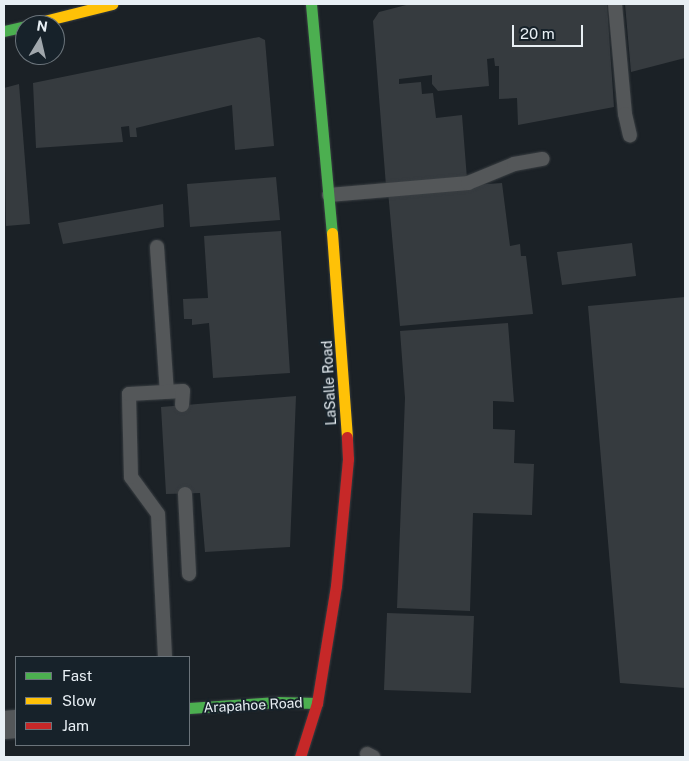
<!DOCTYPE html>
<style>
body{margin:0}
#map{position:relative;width:689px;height:761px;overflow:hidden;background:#1b2126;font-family:"Public Sans",sans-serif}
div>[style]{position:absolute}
.building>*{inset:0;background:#363b3f}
.roads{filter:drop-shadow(0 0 1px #393e42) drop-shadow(0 0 1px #393e42)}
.lane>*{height:14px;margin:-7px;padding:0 7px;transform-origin:7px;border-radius:7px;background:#545759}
.street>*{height:28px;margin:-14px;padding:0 14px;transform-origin:14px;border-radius:14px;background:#545759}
.fast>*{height:11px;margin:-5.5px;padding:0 5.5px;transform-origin:5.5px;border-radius:5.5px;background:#4caf50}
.slow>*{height:11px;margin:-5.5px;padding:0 5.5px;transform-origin:5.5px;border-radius:5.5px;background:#ffc107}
.jam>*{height:11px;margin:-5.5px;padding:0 5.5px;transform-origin:5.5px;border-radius:5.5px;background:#c62828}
span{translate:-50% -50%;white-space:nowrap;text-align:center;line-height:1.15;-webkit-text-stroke:4px #17222a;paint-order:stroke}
.street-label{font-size:14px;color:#e8eff4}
.frame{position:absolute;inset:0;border:5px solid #e8eff4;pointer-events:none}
.legend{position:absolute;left:15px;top:656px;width:175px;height:90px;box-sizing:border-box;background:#17222a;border:1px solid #6b747b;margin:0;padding:6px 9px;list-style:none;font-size:15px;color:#e8eff4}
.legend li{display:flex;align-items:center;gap:10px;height:25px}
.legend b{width:25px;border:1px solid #6b747b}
.north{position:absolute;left:15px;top:15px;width:50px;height:50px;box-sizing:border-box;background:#17222a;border:1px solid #6b747b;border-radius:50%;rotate:9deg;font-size:14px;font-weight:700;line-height:20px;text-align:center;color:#e8eff4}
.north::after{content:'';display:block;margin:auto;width:18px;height:22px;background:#a0a7ac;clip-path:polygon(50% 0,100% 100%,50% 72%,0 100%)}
.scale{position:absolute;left:512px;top:25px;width:71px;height:22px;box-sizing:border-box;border:2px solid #e8eff4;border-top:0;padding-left:6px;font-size:15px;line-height:18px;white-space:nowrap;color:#e8eff4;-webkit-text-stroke:4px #17222a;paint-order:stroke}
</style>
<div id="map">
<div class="building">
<i style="clip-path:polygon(410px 4px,607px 4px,614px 107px,518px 125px,517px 98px,499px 99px,499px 66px,495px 66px,494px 58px,487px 59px,489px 86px,438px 91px,432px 84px,432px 75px,399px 79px,399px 84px,421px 82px,422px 94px,433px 93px,436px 118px,462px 115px,467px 179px,386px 186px,373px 21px,379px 12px)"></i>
<i style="clip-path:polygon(625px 4px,685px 4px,685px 58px,631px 72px)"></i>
<i style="clip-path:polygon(259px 37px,265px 40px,274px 146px,235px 150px,232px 105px,136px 128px,137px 137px,130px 137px,129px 126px,121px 127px,123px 142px,36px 148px,33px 83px)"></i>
<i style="clip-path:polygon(19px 84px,30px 224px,6px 226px,4px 88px)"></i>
<i style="clip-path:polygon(276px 177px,280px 220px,190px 227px,187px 184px)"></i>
<i style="clip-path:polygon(502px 183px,510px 246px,520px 244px,521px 256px,526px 256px,533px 314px,400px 326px,388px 191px)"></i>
<i style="clip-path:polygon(163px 204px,164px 227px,63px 244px,58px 223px)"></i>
<i style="clip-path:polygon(281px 231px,290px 373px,213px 378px,209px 323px,192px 325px,192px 319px,184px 319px,183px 299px,208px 298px,204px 236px)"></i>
<i style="clip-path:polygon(632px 243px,636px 276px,562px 285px,557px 252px)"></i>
<i style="clip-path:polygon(685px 297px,685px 688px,620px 683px,588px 306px)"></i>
<i style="clip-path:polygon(508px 323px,514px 402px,493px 401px,493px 429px,515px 430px,514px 463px,534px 464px,532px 515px,473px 513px,470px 611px,397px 608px,405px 398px,400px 331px)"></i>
<i style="clip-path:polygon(296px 396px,290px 547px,205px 552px,200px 493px,166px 494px,161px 407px)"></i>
<i style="clip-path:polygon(387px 613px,474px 616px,471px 693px,384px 690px)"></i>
</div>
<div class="roads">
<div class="lane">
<i style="left:615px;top:4px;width:110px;rotate:84.8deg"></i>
<i style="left:625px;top:114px;width:22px;rotate:77deg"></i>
<i style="left:329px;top:195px;width:140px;rotate:-4.9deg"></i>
<i style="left:468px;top:183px;width:50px;rotate:-22.4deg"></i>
<i style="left:514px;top:164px;width:29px;rotate:-10deg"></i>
<i style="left:157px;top:247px;width:145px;rotate:86.1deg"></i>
<i style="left:185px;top:494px;width:80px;rotate:87.1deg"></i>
<i style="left:165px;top:657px;width:143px;rotate:-92.8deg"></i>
<i style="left:158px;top:514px;width:46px;rotate:-126.1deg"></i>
<i style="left:131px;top:477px;width:83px;rotate:-91.4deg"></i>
<i style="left:129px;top:394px;width:54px;rotate:-3.2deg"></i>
<i style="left:183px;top:391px;width:14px;rotate:94deg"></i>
<i style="left:367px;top:754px;width:7px;rotate:27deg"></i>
</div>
<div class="street">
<i style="left:4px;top:725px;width:12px;rotate:-5deg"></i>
</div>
<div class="fast">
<i style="left:311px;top:4px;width:230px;rotate:84.8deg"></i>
<i style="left:4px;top:31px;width:22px;rotate:-13deg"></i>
<i style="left:189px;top:708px;width:88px;rotate:-3.9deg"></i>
<i style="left:277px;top:702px;width:40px;rotate:1.4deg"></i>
</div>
<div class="slow">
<i style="left:28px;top:25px;width:87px;rotate:-14deg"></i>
<i style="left:332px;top:233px;width:205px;rotate:85.8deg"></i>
</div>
<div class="jam">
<i style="left:300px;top:757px;width:57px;rotate:-72.5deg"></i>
<i style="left:317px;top:703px;width:119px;rotate:-80.8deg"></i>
<i style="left:336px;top:586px;width:128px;rotate:-84.6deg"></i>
<i style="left:348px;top:459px;width:22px;rotate:-93deg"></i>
</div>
</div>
<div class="street-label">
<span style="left:329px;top:383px;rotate:-93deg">LaSalle Road</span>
<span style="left:253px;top:705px;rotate:-3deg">Arapahoe Road</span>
</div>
<div class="frame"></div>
<ul class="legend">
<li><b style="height:6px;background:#4caf50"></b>Fast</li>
<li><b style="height:6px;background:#ffc107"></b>Slow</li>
<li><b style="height:6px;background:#c62828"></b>Jam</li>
</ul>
<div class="north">N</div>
<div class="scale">20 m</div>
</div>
